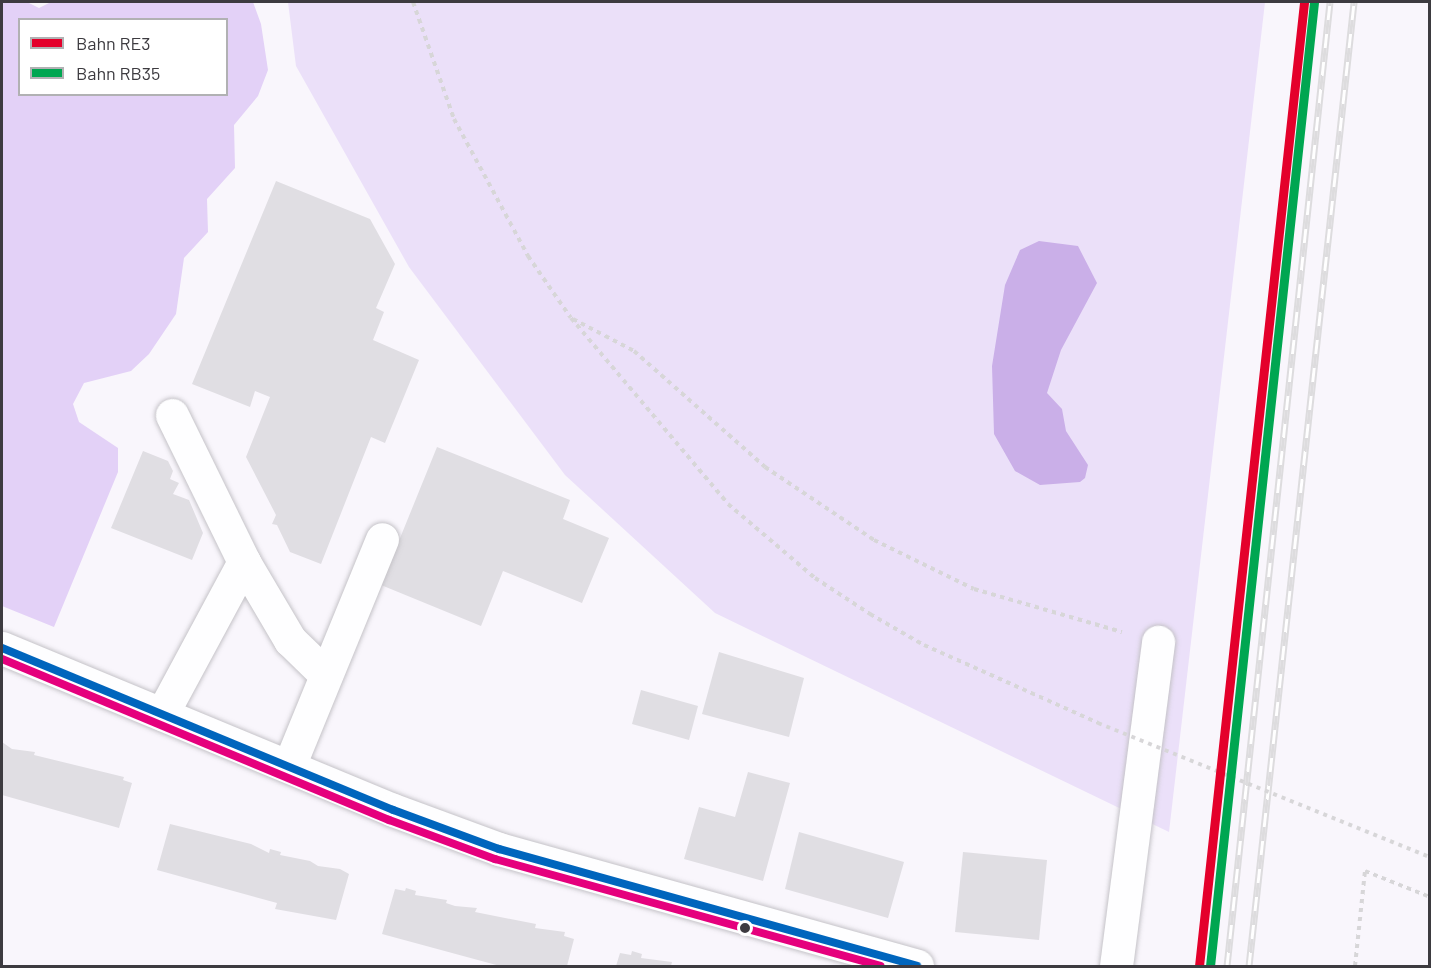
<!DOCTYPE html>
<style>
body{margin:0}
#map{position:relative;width:1431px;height:968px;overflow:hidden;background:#f9f6fc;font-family:Barlow,sans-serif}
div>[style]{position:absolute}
.green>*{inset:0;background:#ebe0f9}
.forest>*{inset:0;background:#e3d1f7}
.water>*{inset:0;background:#caafe8}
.building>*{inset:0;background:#e0dee3}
.path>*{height:4px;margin-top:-2px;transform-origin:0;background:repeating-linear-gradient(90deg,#d7d6d8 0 4.5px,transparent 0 9px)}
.roads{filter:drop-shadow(0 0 2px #c5c3c8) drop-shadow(0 0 2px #c5c3c8)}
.minor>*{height:33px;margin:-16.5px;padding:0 16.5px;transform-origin:16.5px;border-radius:16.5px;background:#fefeff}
.major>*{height:33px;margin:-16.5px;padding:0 16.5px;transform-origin:16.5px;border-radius:16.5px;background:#fefeff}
.rail>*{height:7px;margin-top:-3.5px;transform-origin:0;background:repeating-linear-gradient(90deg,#fff 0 14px,#dddcde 0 28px);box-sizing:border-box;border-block:2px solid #dddcde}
.path-bridge>*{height:4px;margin-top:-2px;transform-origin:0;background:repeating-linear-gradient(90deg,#d7d6d8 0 4.5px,transparent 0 9px)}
.bus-1>*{height:8px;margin:-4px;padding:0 4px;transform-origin:4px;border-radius:4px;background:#0065bd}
.bus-2>*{height:8px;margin:-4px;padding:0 4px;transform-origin:4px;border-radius:4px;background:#e5007d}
.rail-1>*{height:9px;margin:-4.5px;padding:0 4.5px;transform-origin:4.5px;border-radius:4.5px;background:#e4002b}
.rail-2>*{height:9px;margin:-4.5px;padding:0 4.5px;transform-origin:4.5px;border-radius:4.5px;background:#00a651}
.dots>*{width:16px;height:16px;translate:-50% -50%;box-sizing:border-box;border:3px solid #fff;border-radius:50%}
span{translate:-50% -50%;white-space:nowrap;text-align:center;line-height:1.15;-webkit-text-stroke:4.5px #fff;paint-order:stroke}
.frame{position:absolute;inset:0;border:3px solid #3d3b40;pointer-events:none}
.legend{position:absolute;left:18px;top:18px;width:210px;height:78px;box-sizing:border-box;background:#fff;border:2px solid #b1b1b3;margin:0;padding:8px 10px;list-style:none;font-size:18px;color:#3d3b40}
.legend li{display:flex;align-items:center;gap:12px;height:30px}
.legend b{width:30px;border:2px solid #b1b1b3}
</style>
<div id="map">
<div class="green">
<i style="clip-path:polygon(288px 2px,1265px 2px,1169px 832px,715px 613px,565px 475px,409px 267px,296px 66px)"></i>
</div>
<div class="forest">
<i style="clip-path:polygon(evenodd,2px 2px,27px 2px,39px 8px,51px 2px,253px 2px,261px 24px,268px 70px,258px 96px,234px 125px,235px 168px,207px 199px,208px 232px,184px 258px,176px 314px,149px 354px,131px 371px,84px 383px,73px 404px,79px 422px,118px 448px,118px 472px,54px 627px,2px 606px,2px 2px,20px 20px,226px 20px,226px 94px,20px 94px,20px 20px)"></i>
</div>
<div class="water">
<i style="clip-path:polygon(1039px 241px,1078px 246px,1097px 283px,1061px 350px,1047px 393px,1062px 409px,1066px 431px,1088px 465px,1085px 478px,1080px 482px,1040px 485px,1015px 471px,994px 434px,992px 366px,1005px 285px,1020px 250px)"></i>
</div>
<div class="building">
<i style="clip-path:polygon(276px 181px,370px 219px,395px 264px,376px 308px,384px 312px,373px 340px,419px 360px,385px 443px,371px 437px,321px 564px,290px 552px,277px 525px,272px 524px,276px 515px,246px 457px,270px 397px,255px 391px,250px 407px,192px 384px)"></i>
<i style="clip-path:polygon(437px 447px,570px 500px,563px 519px,609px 538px,582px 603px,503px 571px,481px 626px,381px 585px)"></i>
<i style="clip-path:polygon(143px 451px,168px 461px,173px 471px,170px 479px,179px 483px,173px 494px,189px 500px,203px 533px,192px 560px,111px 528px)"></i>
<i style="clip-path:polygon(719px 652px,804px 678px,789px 737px,702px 714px)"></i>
<i style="clip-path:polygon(641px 690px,698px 706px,689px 740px,632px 724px)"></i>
<i style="clip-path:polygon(2px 742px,12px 749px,35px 752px,34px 755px,124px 777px,123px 780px,132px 783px,119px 828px,2px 795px)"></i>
<i style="clip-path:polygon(748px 772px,790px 783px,763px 881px,684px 859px,699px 807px,735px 817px)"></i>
<i style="clip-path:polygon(170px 824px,251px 844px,269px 853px,270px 849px,281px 852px,280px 855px,310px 861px,318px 866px,340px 869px,349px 874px,336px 920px,275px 909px,277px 903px,157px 870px)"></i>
<i style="clip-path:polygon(799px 832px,904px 862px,888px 918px,785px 889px)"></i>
<i style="clip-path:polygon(963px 852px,1047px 860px,1039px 940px,955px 932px)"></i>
<i style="clip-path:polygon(406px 888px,416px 891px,415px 895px,447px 900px,446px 903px,455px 906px,477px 908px,475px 912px,536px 924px,535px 928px,565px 932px,564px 936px,574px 939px,567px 966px,500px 966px,382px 934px,395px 889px,405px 891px)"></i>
<i style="clip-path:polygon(632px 951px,642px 954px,641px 958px,672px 962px,671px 966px,616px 966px,620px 953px,631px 955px)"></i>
</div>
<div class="path">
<i style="left:413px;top:2px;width:124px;rotate:70.7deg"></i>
<i style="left:454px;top:119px;width:156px;rotate:61.6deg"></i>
<i style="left:528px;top:256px;width:75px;rotate:55.3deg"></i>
<i style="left:571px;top:318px;width:243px;rotate:49.8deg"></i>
<i style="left:728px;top:504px;width:114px;rotate:40.4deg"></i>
<i style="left:815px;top:578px;width:66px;rotate:33.2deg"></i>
<i style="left:870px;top:614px;width:62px;rotate:29.9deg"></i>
<i style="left:924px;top:645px;width:191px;rotate:24.1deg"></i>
<i style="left:573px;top:319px;width:69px;rotate:27.7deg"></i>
<i style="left:634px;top:351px;width:175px;rotate:41.5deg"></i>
<i style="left:765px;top:467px;width:131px;rotate:33.8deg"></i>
<i style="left:874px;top:540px;width:111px;rotate:26.1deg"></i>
<i style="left:974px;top:589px;width:154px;rotate:16.2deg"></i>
<i style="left:1355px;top:966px;width:96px;rotate:-84deg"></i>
<i style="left:1365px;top:871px;width:70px;rotate:21.8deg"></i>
</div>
<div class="roads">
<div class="minor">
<i style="left:172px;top:415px;width:164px;rotate:63.9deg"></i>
<i style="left:244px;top:562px;width:91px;rotate:59.5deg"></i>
<i style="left:290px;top:640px;width:50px;rotate:44.2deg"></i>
<i style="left:162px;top:714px;width:173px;rotate:-61.7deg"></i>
<i style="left:289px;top:766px;width:245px;rotate:-67.7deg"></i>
<i style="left:1116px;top:966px;width:327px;rotate:-82.6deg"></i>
</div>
<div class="major">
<i style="left:2px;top:648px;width:423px;rotate:22.5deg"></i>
<i style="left:393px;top:810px;width:113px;rotate:20.2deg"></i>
<i style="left:499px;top:849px;width:434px;rotate:15.6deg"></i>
</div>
</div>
<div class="rail">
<i style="left:1227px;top:966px;width:969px;rotate:-83.9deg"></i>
<i style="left:1249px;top:966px;width:970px;rotate:-83.78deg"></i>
</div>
<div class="path-bridge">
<i style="left:1098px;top:723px;width:358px;rotate:22deg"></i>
</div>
<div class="bus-1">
<i style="left:2px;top:648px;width:423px;rotate:22.5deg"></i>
<i style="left:393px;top:810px;width:113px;rotate:20.2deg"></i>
<i style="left:499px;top:849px;width:434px;rotate:15.6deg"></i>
</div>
<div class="bus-2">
<i style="left:2px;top:659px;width:419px;rotate:22.6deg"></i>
<i style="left:389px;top:820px;width:113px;rotate:20.2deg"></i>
<i style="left:495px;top:859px;width:400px;rotate:15.5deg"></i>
</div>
<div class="rail-1">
<i style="left:1199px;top:966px;width:970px;rotate:-83.78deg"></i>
</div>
<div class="rail-2">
<i style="left:1210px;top:966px;width:969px;rotate:-83.84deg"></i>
</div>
<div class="dots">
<i style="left:745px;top:928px;background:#3d3b40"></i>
</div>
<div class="frame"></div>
<ul class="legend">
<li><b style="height:8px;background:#e4002b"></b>Bahn RE3</li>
<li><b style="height:8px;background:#00a651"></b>Bahn RB35</li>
</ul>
</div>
